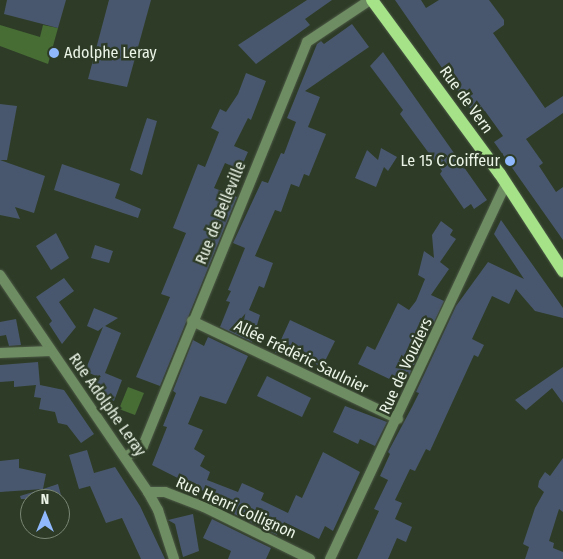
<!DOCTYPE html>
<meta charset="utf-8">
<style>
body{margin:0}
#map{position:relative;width:563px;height:559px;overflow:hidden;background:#2e3c27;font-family:"Fira Sans Condensed",sans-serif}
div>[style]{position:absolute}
.green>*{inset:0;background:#476d35}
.building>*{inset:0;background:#49576e}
.roads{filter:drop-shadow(0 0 1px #4c5946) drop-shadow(0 0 1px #4c5946)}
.street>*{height:10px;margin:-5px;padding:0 5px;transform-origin:5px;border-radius:5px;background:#6f8d62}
.primary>*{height:12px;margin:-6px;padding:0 6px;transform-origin:6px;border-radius:6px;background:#a5e288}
.dots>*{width:14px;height:14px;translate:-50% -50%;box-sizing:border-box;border:2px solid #2e3c27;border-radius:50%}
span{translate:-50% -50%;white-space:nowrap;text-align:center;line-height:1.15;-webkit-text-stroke:5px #2e3c27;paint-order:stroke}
.poi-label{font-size:16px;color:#ebf4e7}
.left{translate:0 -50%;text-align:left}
.right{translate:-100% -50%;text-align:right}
.street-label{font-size:16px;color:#ebf4e7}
.north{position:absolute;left:20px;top:489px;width:50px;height:50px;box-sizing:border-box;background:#2e3c27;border:1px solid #7a8674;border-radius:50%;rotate:0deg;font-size:14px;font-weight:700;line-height:20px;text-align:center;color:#ebf4e7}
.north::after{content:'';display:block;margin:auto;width:18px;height:22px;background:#8fb8fd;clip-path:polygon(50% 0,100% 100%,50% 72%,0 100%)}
</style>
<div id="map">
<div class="green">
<i style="clip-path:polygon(0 25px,40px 37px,43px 25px,58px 28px,48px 64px,0 46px)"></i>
<i style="clip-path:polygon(128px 387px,144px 393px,135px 415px,119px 409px)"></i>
</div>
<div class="building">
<i style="clip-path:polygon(7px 0,66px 0,58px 28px,4px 14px)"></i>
<i style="clip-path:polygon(109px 0,151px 0,127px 87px,88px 79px)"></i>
<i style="clip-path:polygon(307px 0,332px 0,305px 19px,310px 25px,256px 64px,238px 45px)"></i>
<i style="clip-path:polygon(395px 0,421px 0,426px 8px,439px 0,489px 0,504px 20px,504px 25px,493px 33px,545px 108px,563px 96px,563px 113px,526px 139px,543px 163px,539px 166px,556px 192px,563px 187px,563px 240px,494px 142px,503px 136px,485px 111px,476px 117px)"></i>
<i style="clip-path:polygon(352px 24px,369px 47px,305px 91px,320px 97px,308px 127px,326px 134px,309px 176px,304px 174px,299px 187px,291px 184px,281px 212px,275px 210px,255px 256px,273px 263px,264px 288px,259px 286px,249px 310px,260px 315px,252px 342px,220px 327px,230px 302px,226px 301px,231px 291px,228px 290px,245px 248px,233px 243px,262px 181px,268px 183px,281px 153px,284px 154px,296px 122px,287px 118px,317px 44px,321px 41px,324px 44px)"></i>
<i style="clip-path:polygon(383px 52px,487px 200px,474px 209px,471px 204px,464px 209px,440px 174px,442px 171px,400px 114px,403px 110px,370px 66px)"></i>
<i style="clip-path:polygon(246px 73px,266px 81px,251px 120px,248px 118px,234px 146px,248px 152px,240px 170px,225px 163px,214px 188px,237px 197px,160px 386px,136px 377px,170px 297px,161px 294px,186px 233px,173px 228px,198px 164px,205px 167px,219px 132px,211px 128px,220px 109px,226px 112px,238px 94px)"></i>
<i style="clip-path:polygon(0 104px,17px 106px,7px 160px,0 160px)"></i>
<i style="clip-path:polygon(147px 118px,157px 121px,142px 175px,130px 170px)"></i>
<i style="clip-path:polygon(381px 148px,397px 157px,388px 171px,384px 167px,376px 187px,355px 178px,367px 150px,378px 160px)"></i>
<i style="clip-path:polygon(0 160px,45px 176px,34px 213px,15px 207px,20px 219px,0 215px)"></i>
<i style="clip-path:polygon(62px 164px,120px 184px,115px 198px,141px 209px,138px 218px,54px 190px)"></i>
<i style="clip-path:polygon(501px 220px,563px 308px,563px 318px,535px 311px,516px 289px,509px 304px,492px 296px,472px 339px,484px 345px,478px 357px,474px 355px,430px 451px,426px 449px,415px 471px,410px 469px,395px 500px,402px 503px,395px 519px,412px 527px,406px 542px,397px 538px,388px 559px,357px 559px,379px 511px,374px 509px,388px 480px,380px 476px,390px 454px,388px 452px,412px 407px,419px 393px,416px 392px,456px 306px,488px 262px,524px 279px,494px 234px)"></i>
<i style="clip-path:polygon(441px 221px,453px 230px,450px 235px,456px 239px,440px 262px,449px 269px,431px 295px,444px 301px,404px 386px,358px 364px,367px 346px,375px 350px,398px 303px,409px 310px,416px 301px,425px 279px,418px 275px,424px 251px,434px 258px,432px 235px)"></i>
<i style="clip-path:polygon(56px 233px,69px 258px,51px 270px,36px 246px)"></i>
<i style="clip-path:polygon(95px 245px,113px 251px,109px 263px,91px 258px)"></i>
<i style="clip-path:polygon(64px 278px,74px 291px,59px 302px,76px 327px,62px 344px,49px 324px,52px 321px,36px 297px)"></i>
<i style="clip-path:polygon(94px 308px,118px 318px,105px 326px,121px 333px,105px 373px,122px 380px,114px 401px,90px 390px,96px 376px,85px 371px,103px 327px,98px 331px,87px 326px)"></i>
<i style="clip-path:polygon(16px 319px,21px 345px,9px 346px,6px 335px,0 336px,0 322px)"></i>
<i style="clip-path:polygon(290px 320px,335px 341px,322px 367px,286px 350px,275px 353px)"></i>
<i style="clip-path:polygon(208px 337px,248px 356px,226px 404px,200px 396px,188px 424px,203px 430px,194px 449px,205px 456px,200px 466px,210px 472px,207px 480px,238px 492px,242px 483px,264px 493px,261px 500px,288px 513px,296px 495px,302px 498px,323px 452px,360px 472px,333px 531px,325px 526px,319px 539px,284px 522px,277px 535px,220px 507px,231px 505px,152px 465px,167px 427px,163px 426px,176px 393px,173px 391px,193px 340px,204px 346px)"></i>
<i style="clip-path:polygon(38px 362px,40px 385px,64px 390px,94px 434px,81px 443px,67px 425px,58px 423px,55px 412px,39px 409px,41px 398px,34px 397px,36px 385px,14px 387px,14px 381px,0 382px,0 365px)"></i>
<i style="clip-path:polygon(563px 367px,563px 403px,552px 388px,526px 410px,515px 400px)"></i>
<i style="clip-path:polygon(267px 376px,311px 398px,302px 417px,257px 396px)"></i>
<i style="clip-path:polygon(345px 406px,387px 422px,375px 446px,360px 439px,358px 444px,333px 432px)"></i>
<i style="clip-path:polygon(87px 450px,94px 473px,115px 467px,140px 506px,165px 559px,141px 559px,122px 518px,106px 523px,90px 486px,79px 489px,69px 455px)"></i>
<i style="clip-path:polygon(563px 458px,563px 512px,559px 509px,549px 541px,554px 543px,553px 548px,563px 552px,563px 559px,525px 559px,529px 547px,523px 544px,535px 508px,544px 492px,538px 487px,539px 481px,545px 472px,550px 476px)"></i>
<i style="clip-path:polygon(19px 459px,19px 468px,46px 474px,43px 489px,58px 484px,62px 499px,21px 499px,20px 496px,43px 489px,0 492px,0 461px)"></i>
<i style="clip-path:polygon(193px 514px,199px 551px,183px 557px,175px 524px,168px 520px)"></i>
<i style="clip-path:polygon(212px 519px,271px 548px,266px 559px,228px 559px,231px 551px,203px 538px)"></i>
</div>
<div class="roads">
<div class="street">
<i style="left:0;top:275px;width:263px;rotate:55.7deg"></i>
<i style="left:148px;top:492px;width:21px;rotate:61deg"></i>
<i style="left:158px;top:510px;width:52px;rotate:71.9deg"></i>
<i style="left:192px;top:321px;width:228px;rotate:25.4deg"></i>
<i style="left:0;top:353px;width:51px;rotate:-2.2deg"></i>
<i style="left:125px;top:457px;width:21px;rotate:-31deg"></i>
<i style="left:143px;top:446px;width:436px;rotate:-67.9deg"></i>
<i style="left:307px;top:42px;width:76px;rotate:-33.7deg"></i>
<i style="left:148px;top:492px;width:17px"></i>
<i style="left:165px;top:492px;width:42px;rotate:21deg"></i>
<i style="left:204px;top:507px;width:118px;rotate:26.1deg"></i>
<i style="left:330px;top:559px;width:414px;rotate:-64.9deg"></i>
</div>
<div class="primary">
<i style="left:372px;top:0;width:216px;rotate:53.7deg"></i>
<i style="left:500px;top:174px;width:116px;rotate:57deg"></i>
</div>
</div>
<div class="dots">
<i style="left:54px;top:53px;background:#8fb8fd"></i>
<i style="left:510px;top:161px;background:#8fb8fd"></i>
</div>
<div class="poi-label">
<span class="left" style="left:64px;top:53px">Adolphe Leray</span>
<span class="right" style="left:500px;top:161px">Le 15 C Coiffeur</span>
</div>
<div class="street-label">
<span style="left:466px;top:100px;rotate:54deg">Rue de Vern</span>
<span style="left:221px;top:213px;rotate:-68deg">Rue de Belleville</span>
<span style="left:301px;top:357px;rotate:26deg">Allée Frédéric Saulnier</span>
<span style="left:406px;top:366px;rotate:-65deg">Rue de Vouziers</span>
<span style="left:107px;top:405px;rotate:55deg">Rue Adolphe Leray</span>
<span style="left:236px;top:508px;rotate:24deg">Rue Henri Collignon</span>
</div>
<div class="north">N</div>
</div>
